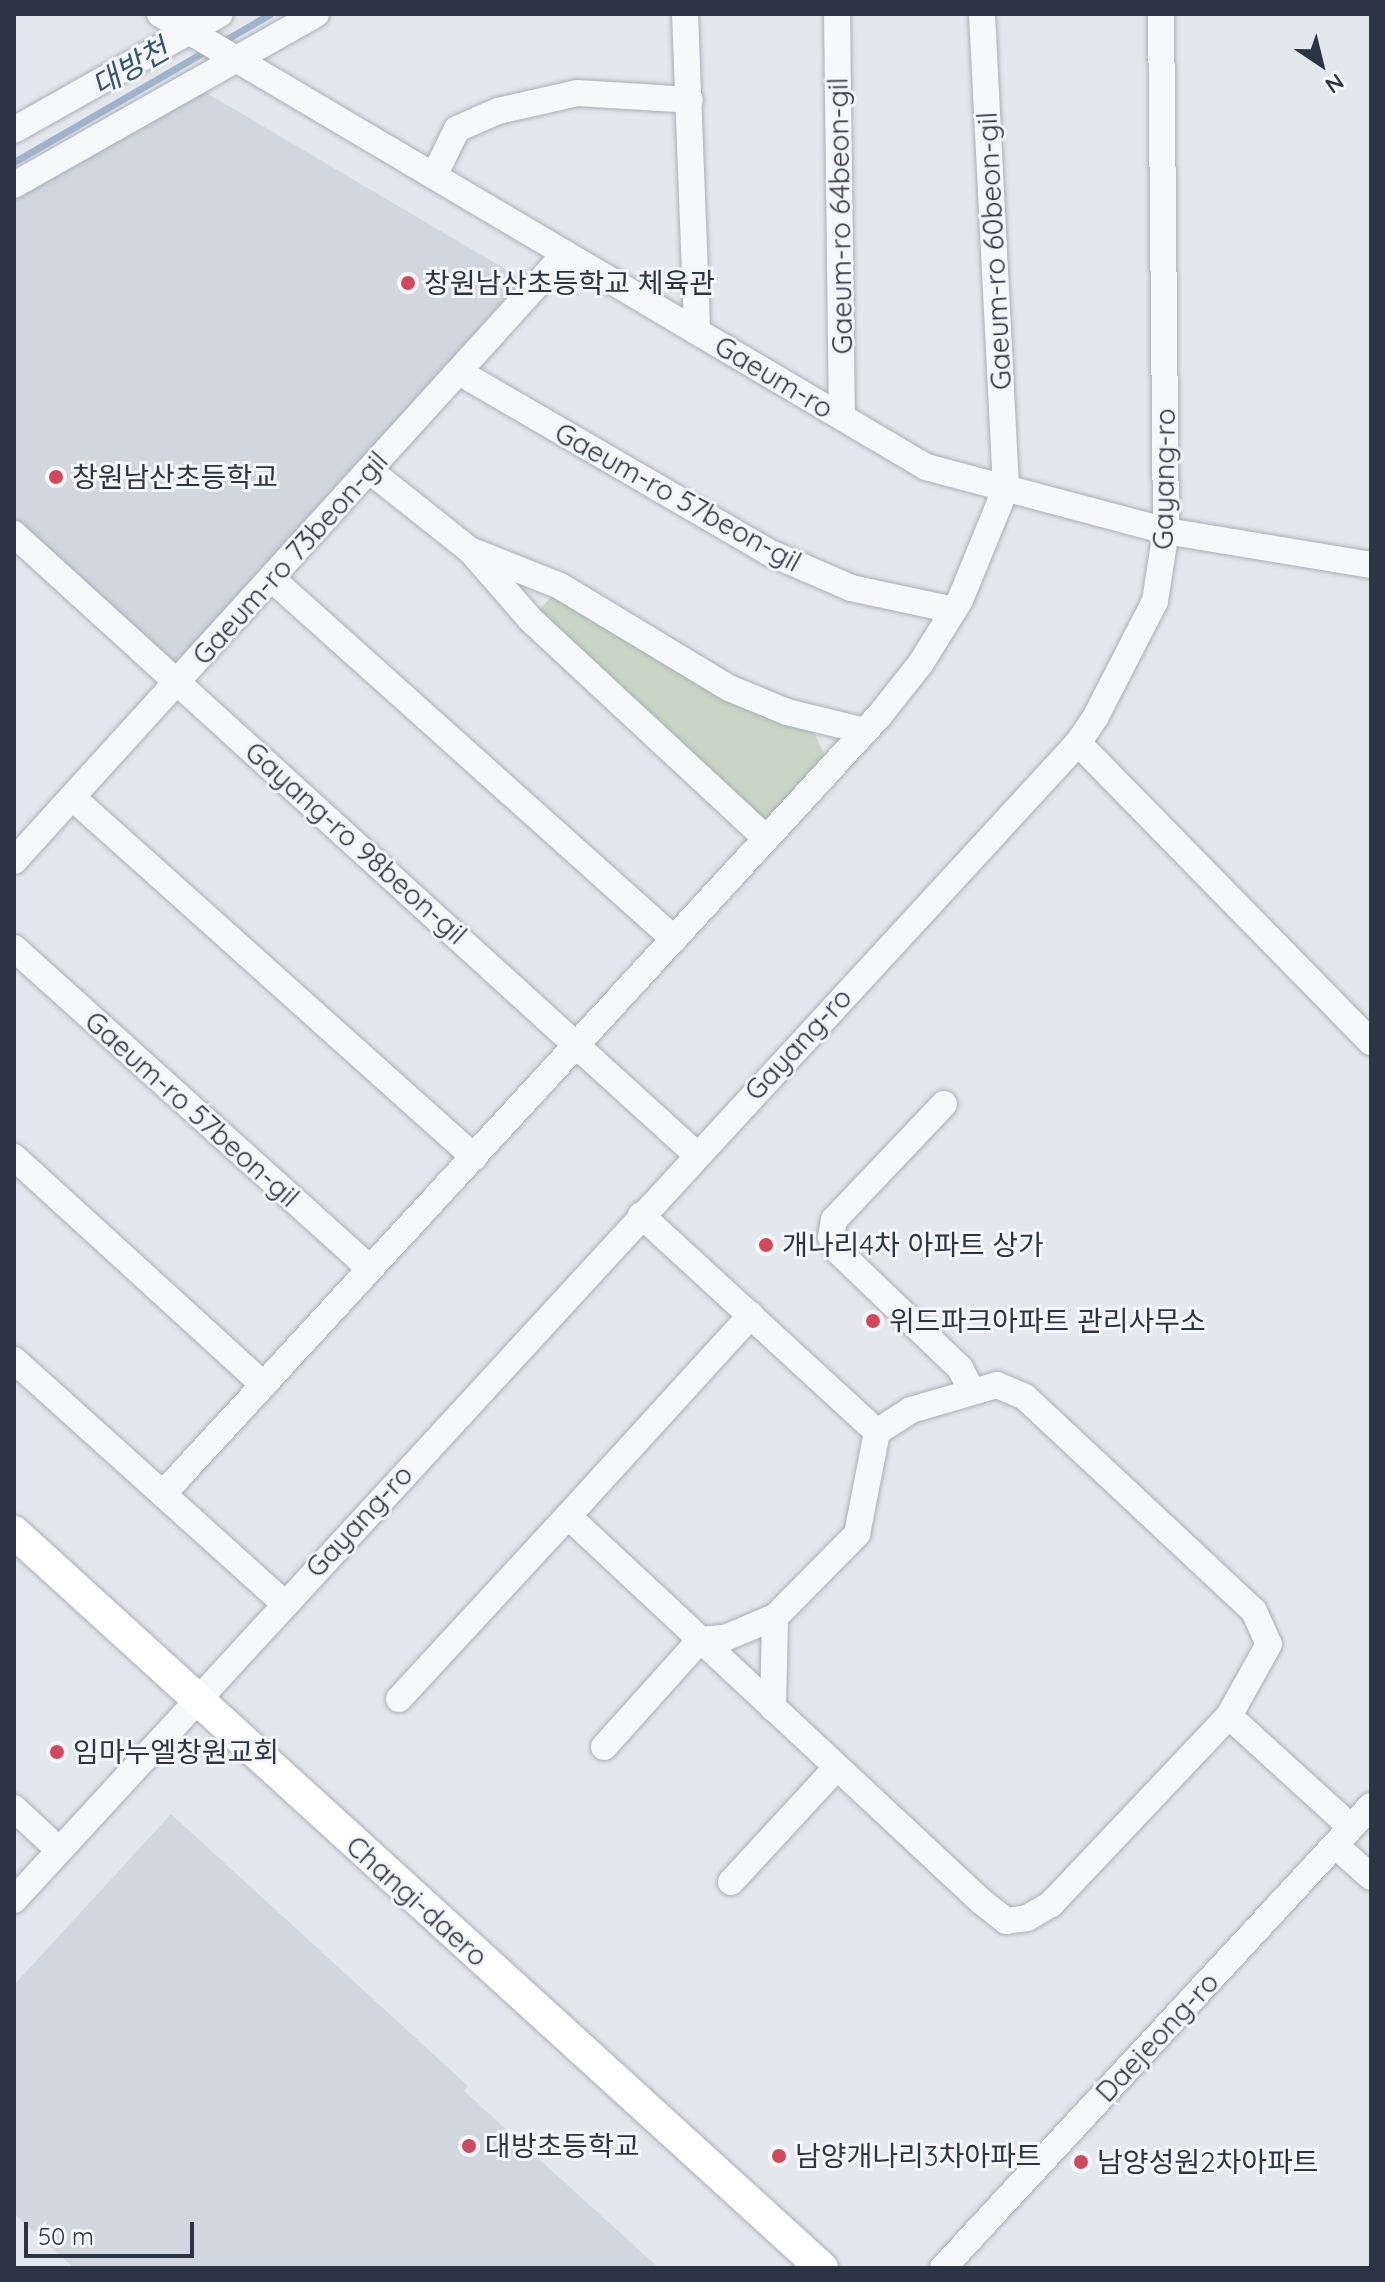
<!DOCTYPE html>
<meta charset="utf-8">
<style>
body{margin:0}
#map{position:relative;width:1385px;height:2282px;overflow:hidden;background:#e4e7ec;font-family:Quicksand,"Noto Sans KR",sans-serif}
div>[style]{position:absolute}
.built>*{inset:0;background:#d2d6de}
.green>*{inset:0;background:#c9d6c5}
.stream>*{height:7px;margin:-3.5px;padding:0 3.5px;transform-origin:3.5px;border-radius:3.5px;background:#9fb4cc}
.roads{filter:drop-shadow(0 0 2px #a9aeb7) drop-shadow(0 0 2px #a9aeb7)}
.minor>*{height:26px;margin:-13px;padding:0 13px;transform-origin:13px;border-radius:13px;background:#f7f8fa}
.major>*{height:32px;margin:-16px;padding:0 16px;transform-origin:16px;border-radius:16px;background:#fff}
.dots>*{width:22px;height:22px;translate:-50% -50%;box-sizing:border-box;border:4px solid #f4f6f9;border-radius:50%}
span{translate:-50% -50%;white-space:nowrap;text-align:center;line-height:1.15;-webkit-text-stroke:6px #f4f6f9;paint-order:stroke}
.street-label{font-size:28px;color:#2b3445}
.poi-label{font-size:28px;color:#2b3445}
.left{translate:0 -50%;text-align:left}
.water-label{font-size:30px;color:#34527a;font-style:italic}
.frame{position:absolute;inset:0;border:16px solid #2b3445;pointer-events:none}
.north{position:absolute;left:1281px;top:24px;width:80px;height:80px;-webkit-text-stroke:6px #f4f6f9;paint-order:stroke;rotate:145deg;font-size:22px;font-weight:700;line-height:32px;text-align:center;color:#2b3445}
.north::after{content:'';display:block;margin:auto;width:28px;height:36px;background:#2b3445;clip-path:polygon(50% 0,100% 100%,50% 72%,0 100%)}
.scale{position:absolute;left:24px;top:2222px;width:170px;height:36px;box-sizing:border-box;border:4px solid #2b3445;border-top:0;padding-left:10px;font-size:24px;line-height:28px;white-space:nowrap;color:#2b3445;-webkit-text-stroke:6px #f4f6f9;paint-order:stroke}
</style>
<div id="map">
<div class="built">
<i style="clip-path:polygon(205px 92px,522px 279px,178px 667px,14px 520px,14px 200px)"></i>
<i style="clip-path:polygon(171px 1814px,468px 2086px,464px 2091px,659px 2268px,74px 2268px,14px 2214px,14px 1985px)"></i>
</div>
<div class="green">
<i style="clip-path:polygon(560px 586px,806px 716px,831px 768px,766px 838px,531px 620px)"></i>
</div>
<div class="stream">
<i style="left:220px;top:43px;width:58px;rotate:-30.1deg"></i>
<i style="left:14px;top:162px;width:225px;rotate:-30.1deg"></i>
</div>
<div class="roads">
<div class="minor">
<i style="left:160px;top:14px;width:890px;rotate:30.6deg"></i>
<i style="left:926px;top:467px;width:248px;rotate:14.9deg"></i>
<i style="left:1166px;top:531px;width:208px;rotate:9.4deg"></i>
<i style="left:685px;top:14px;width:318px;rotate:87.8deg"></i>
<i style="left:837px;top:14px;width:403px;rotate:89.3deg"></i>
<i style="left:14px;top:130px;width:236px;rotate:-29.4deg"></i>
<i style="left:434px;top:176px;width:52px;rotate:-63.9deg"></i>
<i style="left:457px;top:129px;width:45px;rotate:-23.7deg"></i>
<i style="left:498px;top:111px;width:81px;rotate:-12.8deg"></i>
<i style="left:577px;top:93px;width:113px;rotate:3.5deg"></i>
<i style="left:14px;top:185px;width:347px;rotate:-29.5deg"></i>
<i style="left:459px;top:372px;width:358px;rotate:30.2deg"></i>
<i style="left:768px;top:552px;width:90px;rotate:23.4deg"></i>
<i style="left:851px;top:588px;width:105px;rotate:12.1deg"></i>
<i style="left:369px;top:470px;width:130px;rotate:38.5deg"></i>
<i style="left:471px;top:551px;width:91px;rotate:49deg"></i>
<i style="left:531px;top:620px;width:321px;rotate:42.9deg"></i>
<i style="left:14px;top:534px;width:923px;rotate:42.28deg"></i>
<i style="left:475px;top:552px;width:92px;rotate:21.8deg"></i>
<i style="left:560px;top:586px;width:197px;rotate:31.1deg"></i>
<i style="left:729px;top:688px;width:63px;rotate:22.5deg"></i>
<i style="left:787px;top:712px;width:80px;rotate:13.7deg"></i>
<i style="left:272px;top:579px;width:540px;rotate:41.85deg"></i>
<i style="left:1078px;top:743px;width:419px;rotate:45.6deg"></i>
<i style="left:72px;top:797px;width:540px;rotate:41.85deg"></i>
<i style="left:14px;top:861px;width:820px;rotate:-47.77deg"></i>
<i style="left:14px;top:948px;width:479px;rotate:42deg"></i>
<i style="left:944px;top:1104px;width:160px;rotate:133.5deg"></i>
<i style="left:834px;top:1220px;width:17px;rotate:100deg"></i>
<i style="left:831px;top:1237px;width:17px;rotate:62deg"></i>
<i style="left:839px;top:1252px;width:168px;rotate:43.8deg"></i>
<i style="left:960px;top:1368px;width:25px;rotate:63deg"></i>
<i style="left:14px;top:1157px;width:338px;rotate:42.4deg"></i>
<i style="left:641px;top:1215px;width:321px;rotate:42.6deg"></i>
<i style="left:751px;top:1315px;width:272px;rotate:132.3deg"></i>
<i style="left:568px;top:1516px;width:566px;rotate:43deg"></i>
<i style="left:982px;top:1902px;width:31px;rotate:38deg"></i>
<i style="left:1006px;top:1921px;width:21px;rotate:-8deg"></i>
<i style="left:1027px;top:1918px;width:28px;rotate:-30deg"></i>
<i style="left:1051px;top:1904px;width:259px;rotate:-46.6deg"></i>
<i style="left:14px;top:1360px;width:363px;rotate:42deg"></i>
<i style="left:163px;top:1494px;width:1057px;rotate:-47.38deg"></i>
<i style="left:879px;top:716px;width:68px;rotate:-51.6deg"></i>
<i style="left:921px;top:663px;width:74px;rotate:-58.2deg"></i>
<i style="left:960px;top:600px;width:121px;rotate:-67.7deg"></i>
<i style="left:1006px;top:488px;width:475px;rotate:-92.9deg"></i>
<i style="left:399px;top:1699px;width:249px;rotate:-47.3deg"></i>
<i style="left:773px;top:1708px;width:91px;rotate:-88.7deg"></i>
<i style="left:604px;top:1747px;width:144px;rotate:-48.1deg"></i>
<i style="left:700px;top:1640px;width:25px;rotate:-5deg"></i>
<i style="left:725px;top:1638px;width:54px;rotate:-22.8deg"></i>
<i style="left:775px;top:1617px;width:117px;rotate:-45.3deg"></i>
<i style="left:857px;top:1534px;width:104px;rotate:-78.9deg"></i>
<i style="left:877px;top:1432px;width:40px;rotate:-32.9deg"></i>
<i style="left:911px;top:1410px;width:90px;rotate:-16.2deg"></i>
<i style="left:997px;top:1385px;width:30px;rotate:23deg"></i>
<i style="left:1025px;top:1397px;width:313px;rotate:43.1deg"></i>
<i style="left:1254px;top:1611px;width:36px;rotate:66deg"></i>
<i style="left:1269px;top:1644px;width:82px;rotate:119.1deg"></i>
<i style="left:1229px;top:1716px;width:165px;rotate:42.3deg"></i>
<i style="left:14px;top:1808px;width:62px;rotate:43deg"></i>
<i style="left:1335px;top:1845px;width:48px;rotate:41.6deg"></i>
<i style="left:731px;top:1882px;width:156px;rotate:-47.3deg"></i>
<i style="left:14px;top:1900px;width:1572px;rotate:-47.4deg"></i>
<i style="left:1078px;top:743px;width:32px;rotate:-56deg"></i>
<i style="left:1096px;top:716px;width:129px;rotate:-62.8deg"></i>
<i style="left:1155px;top:601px;width:71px;rotate:-81.1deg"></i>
<i style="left:1166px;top:531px;width:517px;rotate:-90.55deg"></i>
<i style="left:943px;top:2268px;width:630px;rotate:-47.19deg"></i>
</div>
<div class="major">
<i style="left:14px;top:1532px;width:1093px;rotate:42.33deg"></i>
</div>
</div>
<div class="dots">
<i style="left:408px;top:283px;background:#d1495b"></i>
<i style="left:56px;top:477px;background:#d1495b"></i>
<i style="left:766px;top:1245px;background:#d1495b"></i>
<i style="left:873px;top:1321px;background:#d1495b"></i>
<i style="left:57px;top:1752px;background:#d1495b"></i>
<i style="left:469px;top:2146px;background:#d1495b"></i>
<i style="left:779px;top:2156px;background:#d1495b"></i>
<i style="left:1081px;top:2162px;background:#d1495b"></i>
</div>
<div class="street-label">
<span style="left:840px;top:216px;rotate:-91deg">Gaeum-ro 64beon-gil</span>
<span style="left:994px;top:251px;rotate:-93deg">Gaeum-ro 60beon-gil</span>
<span style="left:774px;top:377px;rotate:31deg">Gaeum-ro</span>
<span style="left:1164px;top:479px;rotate:-89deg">Gayang-ro</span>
<span style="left:678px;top:497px;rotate:29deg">Gaeum-ro 57beon-gil</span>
<span style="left:290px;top:558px;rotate:-48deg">Gaeum-ro 73beon-gil</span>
<span style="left:356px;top:843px;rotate:42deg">Gayang-ro 98beon-gil</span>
<span style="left:798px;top:1044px;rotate:-47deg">Gayang-ro</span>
<span style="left:192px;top:1109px;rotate:42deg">Gaeum-ro 57beon-gil</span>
<span style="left:359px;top:1521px;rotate:-47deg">Gayang-ro</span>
<span style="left:417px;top:1901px;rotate:42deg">Changi-daero</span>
<span style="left:1157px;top:2037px;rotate:-47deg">Daejeong-ro</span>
</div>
<div class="poi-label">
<span class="left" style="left:424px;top:283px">창원남산초등학교 체육관</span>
<span class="left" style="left:72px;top:477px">창원남산초등학교</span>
<span class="left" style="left:782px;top:1245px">개나리4차 아파트 상가</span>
<span class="left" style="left:889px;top:1321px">위드파크아파트 관리사무소</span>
<span class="left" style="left:73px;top:1752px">임마누엘창원교회</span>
<span class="left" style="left:485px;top:2146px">대방초등학교</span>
<span class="left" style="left:795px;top:2156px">남양개나리3차아파트</span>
<span class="left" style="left:1097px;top:2162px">남양성원2차아파트</span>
</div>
<div class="water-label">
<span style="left:130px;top:67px;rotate:-30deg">대방천</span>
</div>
<div class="frame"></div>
<div class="north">N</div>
<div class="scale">50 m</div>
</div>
